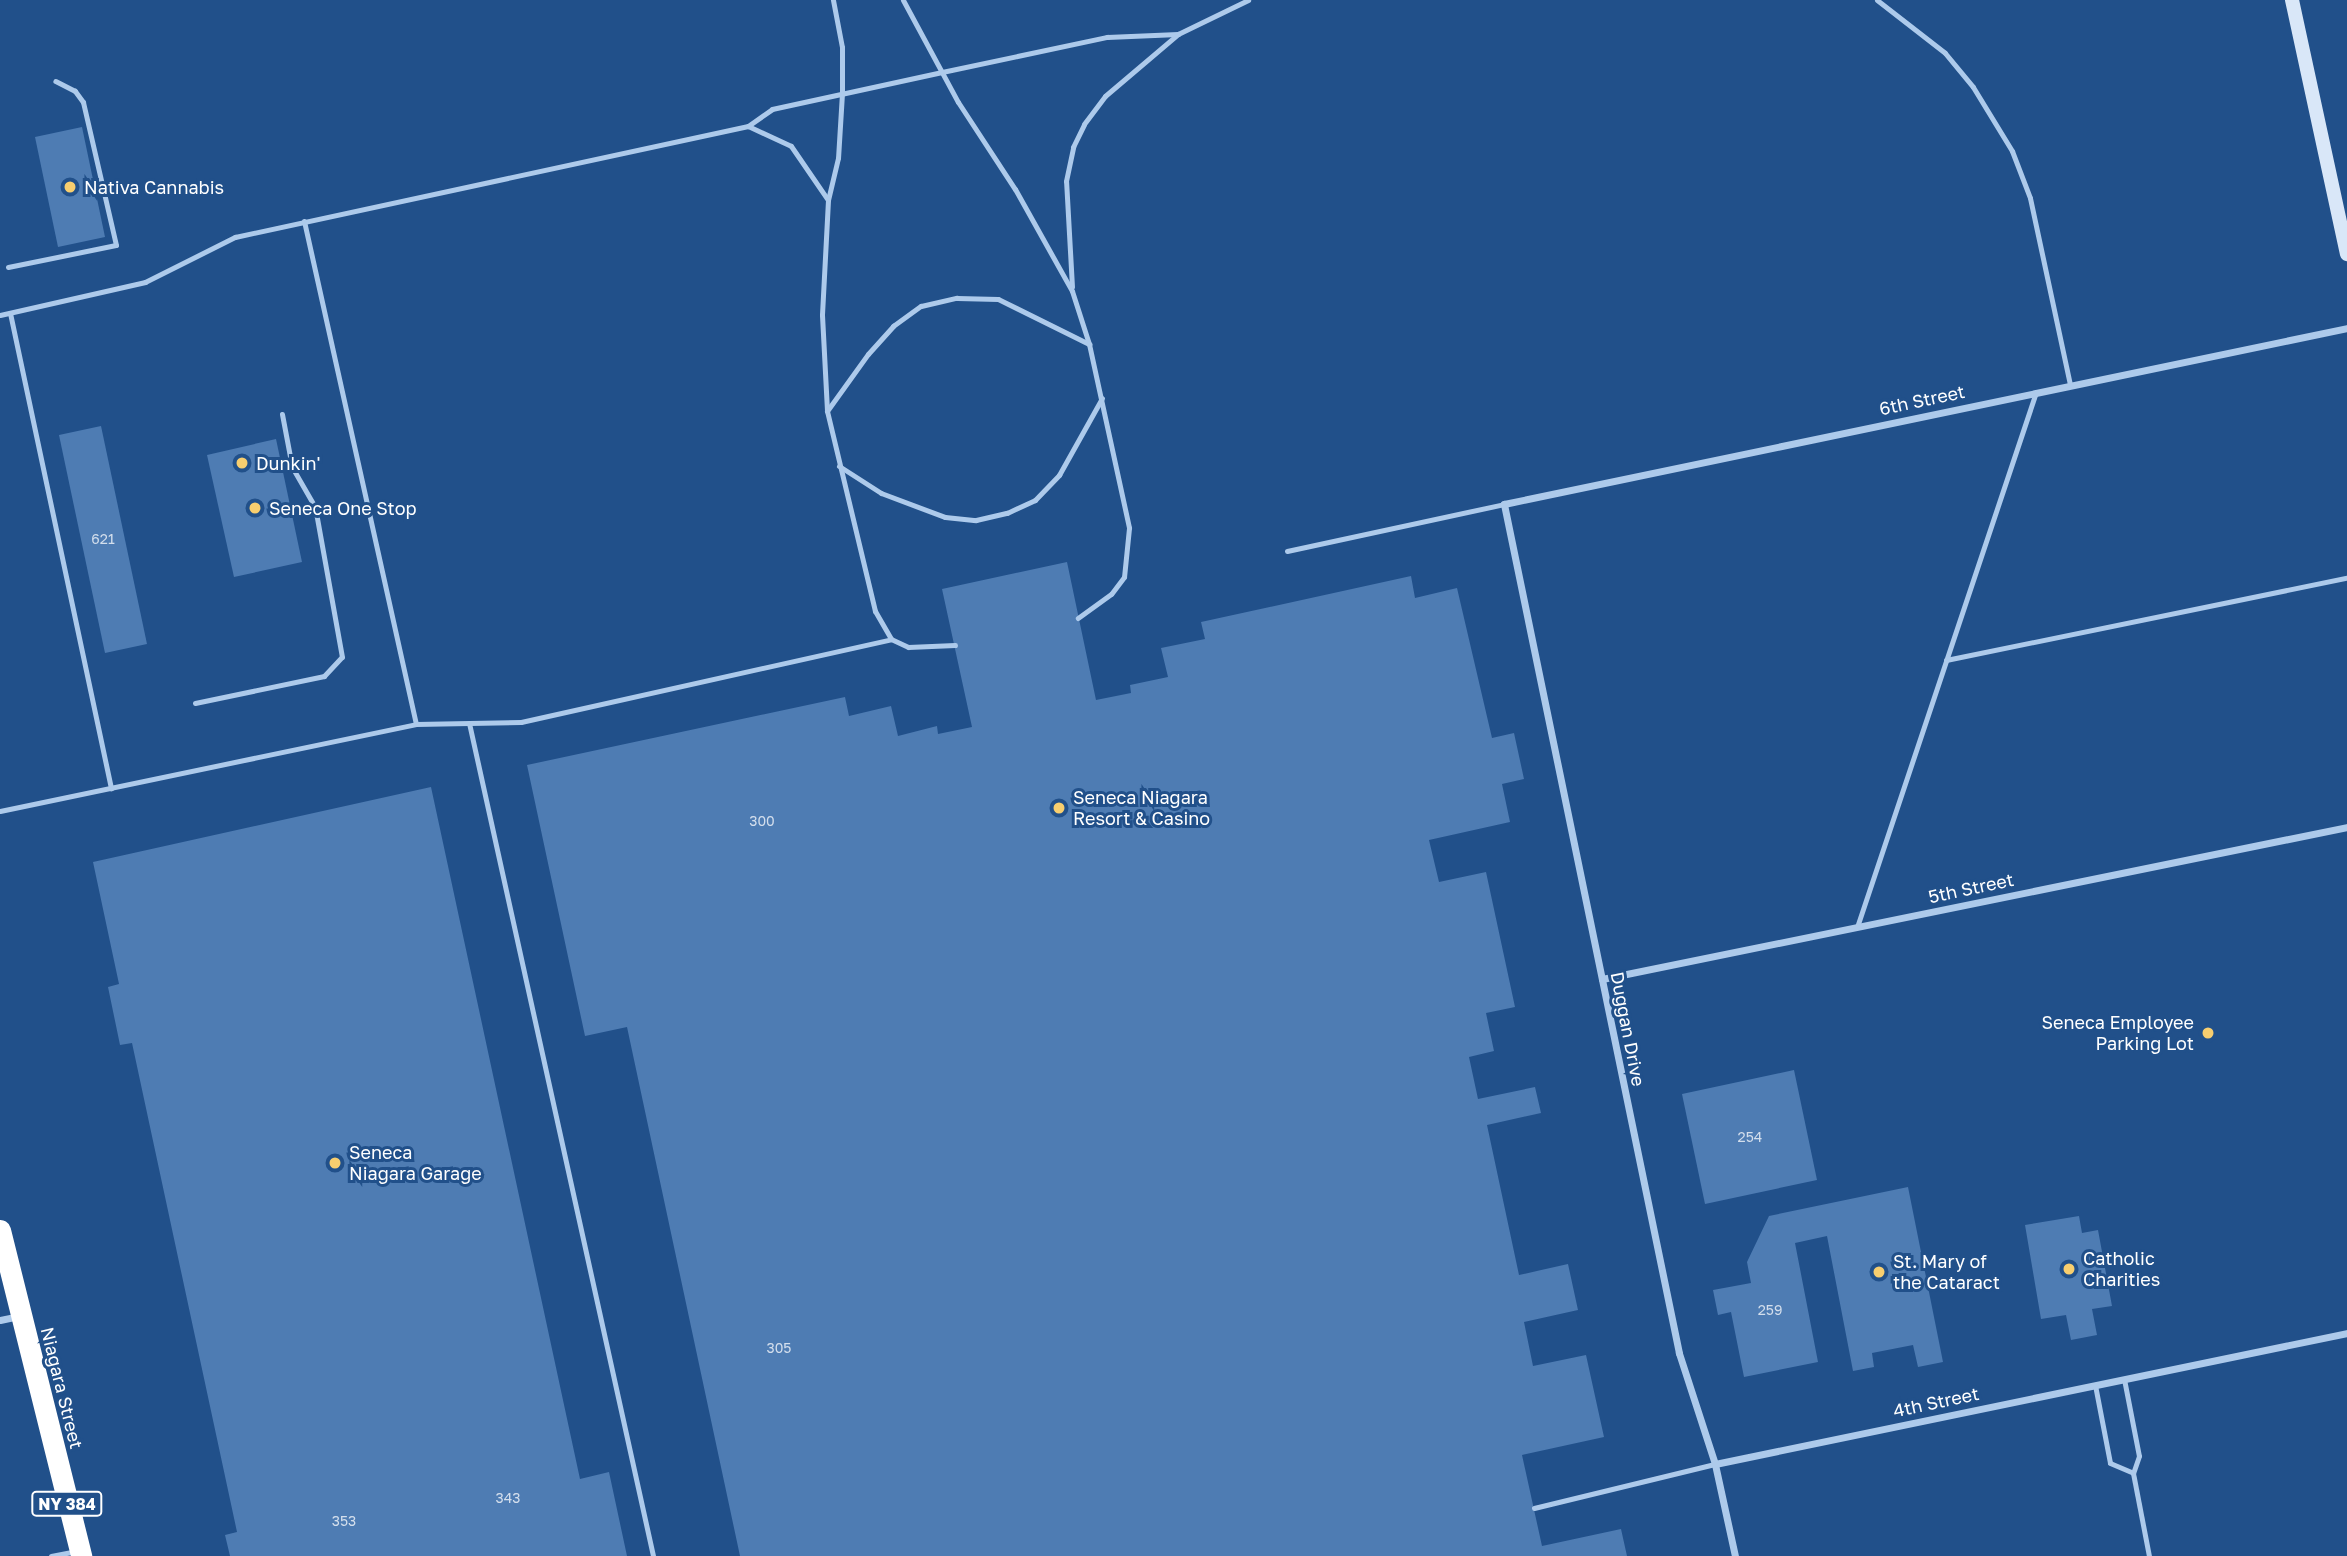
<!DOCTYPE html>
<style>
body{margin:0}
#map{position:relative;width:2347px;height:1556px;overflow:hidden;background:#21508a;font-family:"Golos Text",sans-serif}
div>[style]{position:absolute}
.building>*{inset:0;background:#4e7cb3}
.lane>*{height:5px;margin:-2.5px;padding:0 2.5px;transform-origin:2.5px;border-radius:2.5px;background:#adcaeb}
.street>*{height:7px;margin:-3.5px;padding:0 3.5px;transform-origin:3.5px;border-radius:3.5px;background:#adcaeb}
.secondary>*{height:14px;margin:-7px;padding:0 7px;transform-origin:7px;border-radius:7px;background:#d9e7f8}
.highway>*{height:21px;margin:-10.5px;padding:0 10.5px;transform-origin:10.5px;border-radius:10.5px;background:#fff}
.dots>*{width:19px;height:19px;translate:-50% -50%;box-sizing:border-box;border:4px solid #21508a;border-radius:50%}
span{translate:-50% -50%;white-space:nowrap;text-align:center;line-height:1.15;-webkit-text-stroke:6px #21508a;paint-order:stroke}
.number-label{font-size:14px;color:#d3deec}
.number-label span{-webkit-text-stroke-width:0}
.shield-label span{padding:2px 5px;background:#21508a;border:2px solid;border-radius:5px;-webkit-text-stroke-width:0}
.shield-label{font-size:16px;color:#fff;font-weight:700}
.poi-label{font-size:18px;color:#fff}
.left{translate:0 -50%;text-align:left}
.right{translate:-100% -50%;text-align:right}
.street-label{font-size:18px;color:#fff}
</style>
<div id="map">
<div class="building">
<i style="clip-path:polygon(82px 127px,105px 237px,58px 247px,35px 137px)"></i>
<i style="clip-path:polygon(101px 426px,147px 644px,105px 653px,59px 435px)"></i>
<i style="clip-path:polygon(276px 439px,302px 562px,234px 577px,207px 455px)"></i>
<i style="clip-path:polygon(1067px 562px,1096px 700px,1131px 693px,1130px 685px,1168px 677px,1161px 648px,1205px 639px,1201px 622px,1411px 576px,1415px 598px,1457px 588px,1492px 738px,1514px 733px,1524px 779px,1502px 784px,1510px 822px,1429px 840px,1439px 882px,1486px 872px,1515px 1007px,1486px 1013px,1494px 1051px,1469px 1057px,1478px 1099px,1535px 1087px,1541px 1113px,1487px 1125px,1519px 1275px,1568px 1264px,1578px 1310px,1524px 1322px,1533px 1366px,1586px 1355px,1604px 1437px,1522px 1455px,1542px 1546px,1621px 1529px,1627px 1556px,740px 1556px,627px 1027px,585px 1036px,527px 765px,845px 697px,849px 716px,891px 706px,898px 736px,937px 726px,938px 734px,972px 727px,942px 589px)"></i>
<i style="clip-path:polygon(431px 787px,580px 1479px,609px 1472px,627px 1556px,230px 1556px,225px 1535px,237px 1532px,132px 1043px,120px 1045px,108px 987px,119px 984px,93px 862px)"></i>
<i style="clip-path:polygon(1794px 1070px,1817px 1180px,1705px 1204px,1682px 1094px)"></i>
<i style="clip-path:polygon(1908px 1187px,1943px 1362px,1918px 1367px,1913px 1345px,1872px 1353px,1874px 1367px,1853px 1371px,1827px 1236px,1795px 1243px,1818px 1362px,1744px 1377px,1731px 1312px,1718px 1315px,1713px 1290px,1751px 1283px,1747px 1262px,1769px 1216px)"></i>
<i style="clip-path:polygon(2079px 1216px,2082px 1233px,2098px 1230px,2112px 1306px,2092px 1309px,2097px 1335px,2071px 1340px,2066px 1315px,2041px 1319px,2025px 1225px)"></i>
</div>
<div class="lane">
<i style="left:833px;top:0;width:48px;rotate:79.2deg"></i>
<i style="left:842px;top:47px;width:46px;rotate:90deg"></i>
<i style="left:842px;top:93px;width:65px;rotate:93.5deg"></i>
<i style="left:838px;top:158px;width:43px;rotate:103.4deg"></i>
<i style="left:828px;top:200px;width:115px;rotate:93deg"></i>
<i style="left:822px;top:315px;width:96px;rotate:87deg"></i>
<i style="left:827px;top:411px;width:206px;rotate:76.5deg"></i>
<i style="left:875px;top:611px;width:32px;rotate:60deg"></i>
<i style="left:891px;top:639px;width:19px;rotate:25deg"></i>
<i style="left:908px;top:647px;width:47px;rotate:-2.4deg"></i>
<i style="left:903px;top:0;width:116px;rotate:61.7deg"></i>
<i style="left:958px;top:102px;width:104px;rotate:56.8deg"></i>
<i style="left:1015px;top:189px;width:117px;rotate:60.8deg"></i>
<i style="left:1072px;top:291px;width:56px;rotate:72.2deg"></i>
<i style="left:1089px;top:344px;width:188px;rotate:77.7deg"></i>
<i style="left:1129px;top:528px;width:49px;rotate:95.8deg"></i>
<i style="left:1124px;top:577px;width:21px;rotate:127deg"></i>
<i style="left:1111px;top:594px;width:41px;rotate:144deg"></i>
<i style="left:1877px;top:0;width:86px;rotate:37.9deg"></i>
<i style="left:1945px;top:53px;width:44px;rotate:50.5deg"></i>
<i style="left:1973px;top:87px;width:75px;rotate:58.6deg"></i>
<i style="left:2012px;top:151px;width:50px;rotate:69deg"></i>
<i style="left:2030px;top:198px;width:191px;rotate:77.9deg"></i>
<i style="left:748px;top:126px;width:47px;rotate:24.9deg"></i>
<i style="left:791px;top:146px;width:65px;rotate:55.6deg"></i>
<i style="left:304px;top:221px;width:515px;rotate:77.45deg"></i>
<i style="left:8px;top:267px;width:110px;rotate:-11.5deg"></i>
<i style="left:116px;top:245px;width:147px;rotate:-103deg"></i>
<i style="left:83px;top:102px;width:14px;rotate:-126deg"></i>
<i style="left:75px;top:91px;width:22px;rotate:-153deg"></i>
<i style="left:1072px;top:287px;width:106px;rotate:-93.2deg"></i>
<i style="left:1066px;top:181px;width:35px;rotate:-78deg"></i>
<i style="left:1073px;top:147px;width:25px;rotate:-64deg"></i>
<i style="left:1084px;top:124px;width:35px;rotate:-53deg"></i>
<i style="left:1105px;top:96px;width:96px;rotate:-40.3deg"></i>
<i style="left:1178px;top:34px;width:78px;rotate:-25.9deg"></i>
<i style="left:10px;top:313px;width:486px;rotate:78deg"></i>
<i style="left:0;top:315px;width:149px;rotate:-12.8deg"></i>
<i style="left:145px;top:282px;width:101px;rotate:-26.6deg"></i>
<i style="left:235px;top:237px;width:525px;rotate:-12.21deg"></i>
<i style="left:748px;top:126px;width:29px;rotate:-35deg"></i>
<i style="left:772px;top:109px;width:174px;rotate:-12.3deg"></i>
<i style="left:942px;top:72px;width:169px;rotate:-12deg"></i>
<i style="left:1107px;top:37px;width:71px;rotate:-2.4deg"></i>
<i style="left:827px;top:411px;width:70px;rotate:-54.3deg"></i>
<i style="left:868px;top:354px;width:38px;rotate:-48deg"></i>
<i style="left:893px;top:326px;width:34px;rotate:-36deg"></i>
<i style="left:921px;top:306px;width:37px;rotate:-13deg"></i>
<i style="left:957px;top:298px;width:41px;rotate:1.4deg"></i>
<i style="left:998px;top:299px;width:102px;rotate:26.3deg"></i>
<i style="left:839px;top:466px;width:50px;rotate:32.7deg"></i>
<i style="left:881px;top:493px;width:68px;rotate:20.6deg"></i>
<i style="left:945px;top:517px;width:31px;rotate:6deg"></i>
<i style="left:976px;top:520px;width:32px;rotate:-13deg"></i>
<i style="left:1007px;top:513px;width:31px;rotate:-25deg"></i>
<i style="left:1035px;top:500px;width:35px;rotate:-46deg"></i>
<i style="left:1059px;top:475px;width:88px;rotate:-60.8deg"></i>
<i style="left:1287px;top:551px;width:222px;rotate:-12.2deg"></i>
<i style="left:1946px;top:660px;width:409px;rotate:-11.6deg"></i>
<i style="left:195px;top:703px;width:132px;rotate:-11.8deg"></i>
<i style="left:324px;top:676px;width:26px;rotate:-47deg"></i>
<i style="left:342px;top:657px;width:152px;rotate:-100.2deg"></i>
<i style="left:315px;top:507px;width:46px;rotate:-119.9deg"></i>
<i style="left:292px;top:467px;width:54px;rotate:-100.7deg"></i>
<i style="left:469px;top:723px;width:853px;rotate:77.54deg"></i>
<i style="left:0;top:811px;width:425px;rotate:-11.8deg"></i>
<i style="left:416px;top:724px;width:105px;rotate:-1.1deg"></i>
<i style="left:521px;top:722px;width:379px;rotate:-12.6deg"></i>
<i style="left:1857px;top:927px;width:564px;rotate:-71.5deg"></i>
<i style="left:2124px;top:1379px;width:78px;rotate:79deg"></i>
<i style="left:2139px;top:1456px;width:18px;rotate:109deg"></i>
<i style="left:2133px;top:1473px;width:85px;rotate:79.1deg"></i>
<i style="left:2095px;top:1385px;width:79px;rotate:79.1deg"></i>
<i style="left:2110px;top:1463px;width:25px;rotate:23deg"></i>
<i style="left:1534px;top:1508px;width:186px;rotate:-13.7deg"></i>
<i style="left:51px;top:1556px;width:25px;rotate:-11deg"></i>
</div>
<div class="street">
<i style="left:1602px;top:979px;width:760px;rotate:-11.53deg"></i>
<i style="left:0;top:1320px;width:19px;rotate:-12deg"></i>
<i style="left:1715px;top:1464px;width:645px;rotate:-11.71deg"></i>
<i style="left:1735px;top:1556px;width:94px;rotate:-102.3deg"></i>
<i style="left:1715px;top:1464px;width:117px;rotate:-108deg"></i>
<i style="left:1679px;top:1353px;width:867px;rotate:-101.65deg"></i>
<i style="left:1504px;top:504px;width:861px;rotate:-11.79deg"></i>
</div>
<div class="secondary">
<i style="left:2292px;top:0;width:260px;rotate:77.8deg"></i>
</div>
<div class="highway">
<i style="left:0;top:1230px;width:336px;rotate:76deg"></i>
</div>
<div class="dots">
<i style="left:70px;top:187px;background:#f7ce6f"></i>
<i style="left:242px;top:463px;background:#f7ce6f"></i>
<i style="left:255px;top:508px;background:#f7ce6f"></i>
<i style="left:1059px;top:808px;background:#f7ce6f"></i>
<i style="left:2208px;top:1033px;background:#f7ce6f"></i>
<i style="left:335px;top:1163px;background:#f7ce6f"></i>
<i style="left:2069px;top:1269px;background:#f7ce6f"></i>
<i style="left:1879px;top:1272px;background:#f7ce6f"></i>
</div>
<div class="number-label">
<span style="left:103px;top:539px">621</span>
<span style="left:762px;top:821px">300</span>
<span style="left:1750px;top:1137px">254</span>
<span style="left:1770px;top:1310px">259</span>
<span style="left:779px;top:1348px">305</span>
<span style="left:508px;top:1498px">343</span>
<span style="left:344px;top:1521px">353</span>
</div>
<div class="shield-label">
<span style="left:67px;top:1504px">NY 384</span>
</div>
<div class="poi-label">
<span class="left" style="left:84px;top:187px">Nativa Cannabis</span>
<span class="left" style="left:256px;top:463px">Dunkin'</span>
<span class="left" style="left:269px;top:508px">Seneca One Stop</span>
<span class="left" style="left:1073px;top:808px">Seneca Niagara<br>Resort &amp; Casino</span>
<span class="right" style="left:2194px;top:1033px">Seneca Employee<br>Parking Lot</span>
<span class="left" style="left:349px;top:1163px">Seneca<br>Niagara Garage</span>
<span class="left" style="left:2083px;top:1269px">Catholic<br>Charities</span>
<span class="left" style="left:1893px;top:1272px">St. Mary of<br>the Cataract</span>
</div>
<div class="street-label">
<span style="left:1922px;top:400px;rotate:-12deg">6th Street</span>
<span style="left:1971px;top:888px;rotate:-12deg">5th Street</span>
<span style="left:1628px;top:1029px;rotate:79deg">Duggan Drive</span>
<span style="left:62px;top:1388px;rotate:76deg">Niagara Street</span>
<span style="left:1936px;top:1402px;rotate:-12deg">4th Street</span>
</div>
</div>
